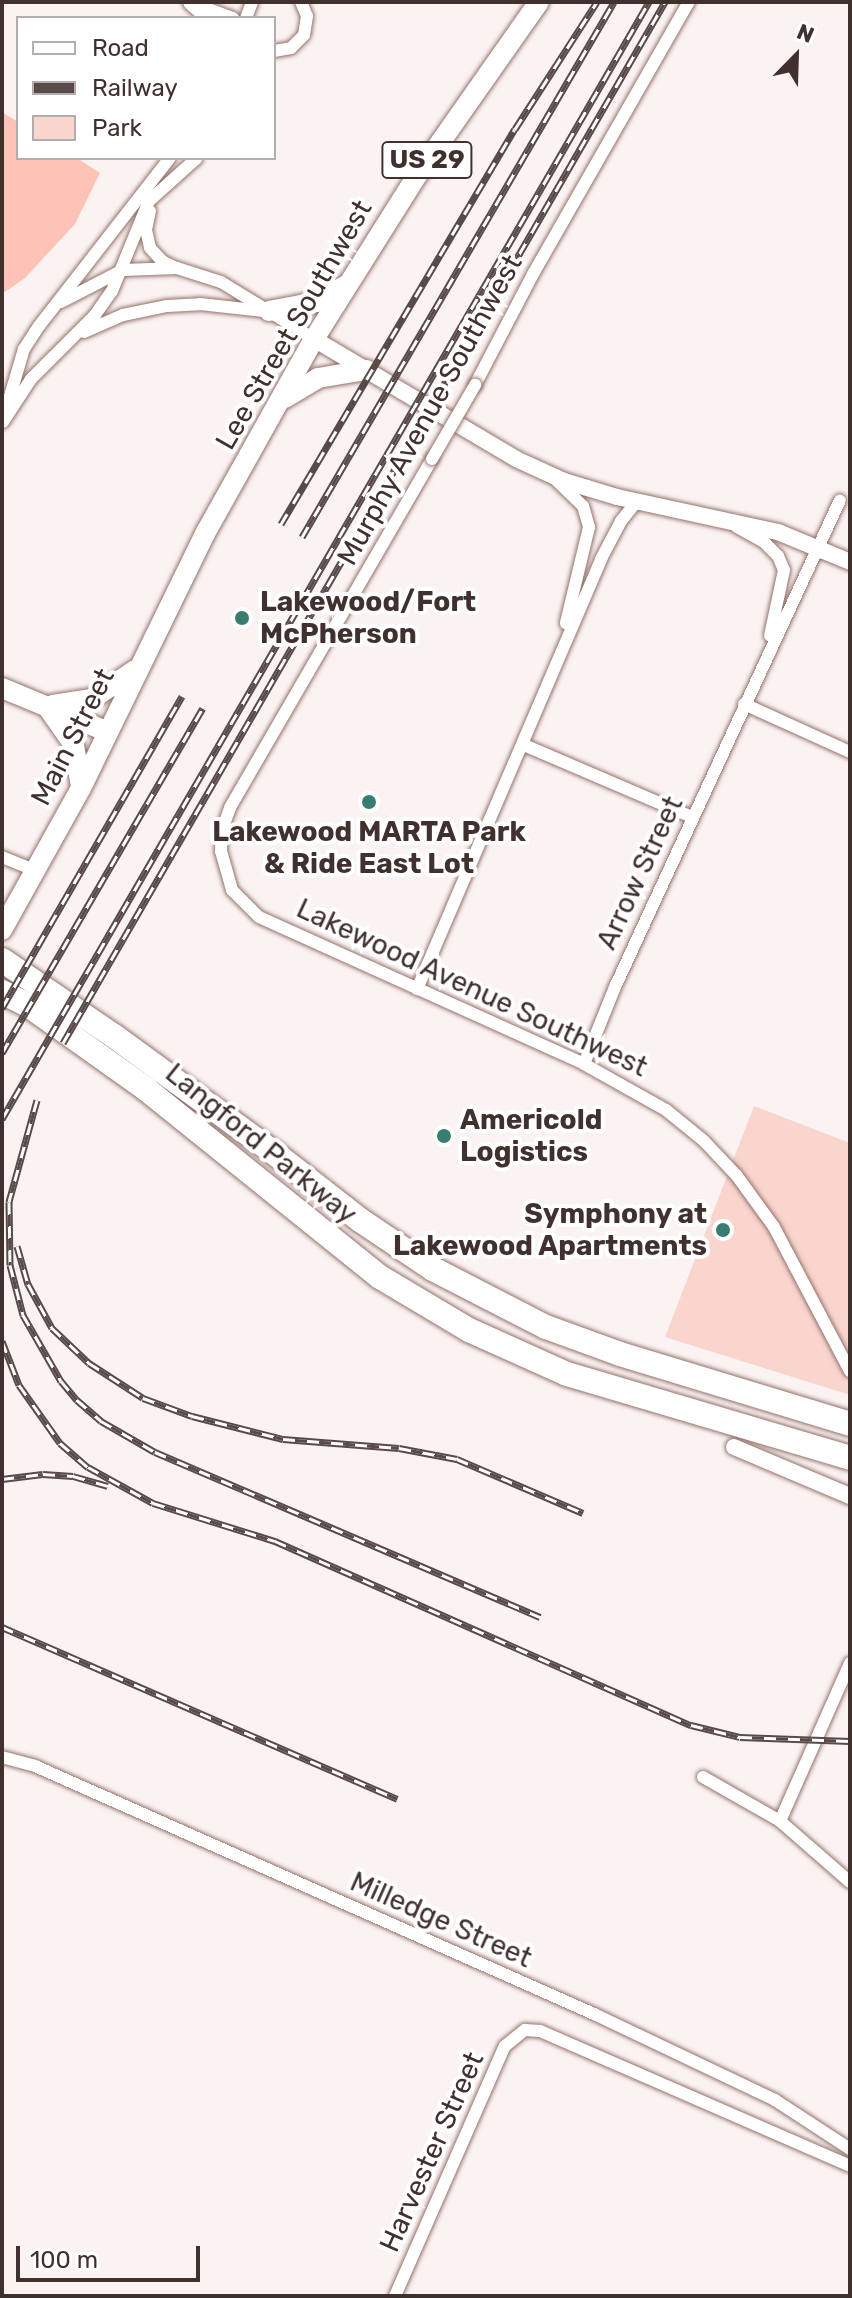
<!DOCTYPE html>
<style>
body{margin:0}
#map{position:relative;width:852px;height:2298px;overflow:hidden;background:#fbf3f2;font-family:Rubik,sans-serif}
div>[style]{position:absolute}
.green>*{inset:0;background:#f9d5ce}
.water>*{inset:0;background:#ffc2b7}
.roads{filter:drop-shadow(0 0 2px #93726b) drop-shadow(0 0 2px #93726b)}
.minor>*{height:12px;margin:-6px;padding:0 6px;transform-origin:6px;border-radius:6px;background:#fff}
.tertiary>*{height:16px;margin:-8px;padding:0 8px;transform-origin:8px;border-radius:8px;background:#fff}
.primary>*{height:20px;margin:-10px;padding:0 10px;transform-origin:10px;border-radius:10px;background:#fff}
.motorway>*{height:24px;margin:-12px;padding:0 12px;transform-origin:12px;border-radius:12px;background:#fff}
.rail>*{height:7px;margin-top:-3.5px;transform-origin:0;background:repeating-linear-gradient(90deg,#fff 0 12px,#584a48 0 24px);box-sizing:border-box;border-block:2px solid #584a48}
.bridges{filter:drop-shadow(0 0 2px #93726b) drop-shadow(0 0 2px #93726b)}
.minor-bridge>*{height:12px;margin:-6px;padding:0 6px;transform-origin:6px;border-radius:6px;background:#fff}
.dots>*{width:22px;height:22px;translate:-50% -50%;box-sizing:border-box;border:4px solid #fff;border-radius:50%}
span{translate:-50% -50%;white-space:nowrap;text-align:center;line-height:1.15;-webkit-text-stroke:8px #fff;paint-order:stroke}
.shield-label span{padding:2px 6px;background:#fff;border:2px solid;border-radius:6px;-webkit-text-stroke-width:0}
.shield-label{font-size:26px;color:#40312e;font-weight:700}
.street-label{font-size:28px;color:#40312e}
.poi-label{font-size:28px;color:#40312e;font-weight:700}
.left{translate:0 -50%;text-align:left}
.right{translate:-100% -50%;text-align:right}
.frame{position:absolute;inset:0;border:4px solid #40312e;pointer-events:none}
.legend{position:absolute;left:16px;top:16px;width:260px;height:144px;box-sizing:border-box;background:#fff;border:2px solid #b3adab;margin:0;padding:10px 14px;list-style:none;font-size:24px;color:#40312e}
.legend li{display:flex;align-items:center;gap:16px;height:40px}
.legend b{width:40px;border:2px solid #b3adab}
.north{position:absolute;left:756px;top:16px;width:80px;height:80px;-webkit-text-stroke:6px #fff;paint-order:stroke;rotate:23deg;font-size:22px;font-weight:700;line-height:32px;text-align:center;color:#40312e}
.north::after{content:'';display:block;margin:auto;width:28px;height:36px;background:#40312e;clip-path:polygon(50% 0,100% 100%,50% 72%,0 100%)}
.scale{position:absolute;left:16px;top:2246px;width:184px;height:36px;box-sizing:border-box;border:4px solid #40312e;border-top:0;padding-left:10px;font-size:24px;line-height:28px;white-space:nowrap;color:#40312e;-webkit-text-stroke:6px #fff;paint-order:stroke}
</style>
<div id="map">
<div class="green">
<i style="clip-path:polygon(754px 1106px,850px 1143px,850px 1395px,665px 1337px)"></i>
</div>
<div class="water">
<i style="clip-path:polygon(2px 112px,18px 122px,18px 158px,77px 158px,100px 173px,75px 224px,25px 278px,2px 294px)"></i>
</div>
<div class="roads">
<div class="minor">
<i style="left:189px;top:2px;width:47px;rotate:20deg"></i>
<i style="left:190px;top:4px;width:21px;rotate:41deg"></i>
<i style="left:246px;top:18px;width:17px;rotate:-69deg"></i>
<i style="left:274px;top:51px;width:17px;rotate:-10deg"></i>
<i style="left:291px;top:48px;width:18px;rotate:-45deg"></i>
<i style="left:304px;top:35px;width:19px;rotate:-81deg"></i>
<i style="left:307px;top:16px;width:15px;rotate:-113deg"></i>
<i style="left:150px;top:211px;width:19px;rotate:102deg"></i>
<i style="left:146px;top:230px;width:18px;rotate:77deg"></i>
<i style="left:150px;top:248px;width:18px;rotate:47deg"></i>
<i style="left:162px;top:261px;width:13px;rotate:27deg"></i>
<i style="left:61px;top:302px;width:70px;rotate:-27.3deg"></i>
<i style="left:123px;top:270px;width:54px;rotate:-2.1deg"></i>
<i style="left:177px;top:268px;width:46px;rotate:17.7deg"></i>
<i style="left:221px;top:282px;width:109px;rotate:31.5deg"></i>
<i style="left:84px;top:332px;width:43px;rotate:-23.6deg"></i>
<i style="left:123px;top:315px;width:45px;rotate:-11.6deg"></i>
<i style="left:167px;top:306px;width:33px;rotate:-3deg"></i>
<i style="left:200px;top:304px;width:64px;rotate:6.2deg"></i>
<i style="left:475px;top:385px;width:125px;rotate:-62.4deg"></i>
<i style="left:533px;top:274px;width:314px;rotate:-60.2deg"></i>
<i style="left:5px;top:413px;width:67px;rotate:-73.5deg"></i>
<i style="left:24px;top:349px;width:27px;rotate:-57deg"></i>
<i style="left:39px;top:326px;width:213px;rotate:-52.1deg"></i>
<i style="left:3px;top:422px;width:51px;rotate:-56.9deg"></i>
<i style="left:31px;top:379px;width:91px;rotate:-45deg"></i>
<i style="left:95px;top:315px;width:29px;rotate:-55deg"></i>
<i style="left:112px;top:291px;width:97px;rotate:-67.7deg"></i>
<i style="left:149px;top:201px;width:64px;rotate:-41.9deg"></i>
<i style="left:432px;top:459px;width:403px;rotate:120.1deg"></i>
<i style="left:230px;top:808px;width:23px;rotate:110deg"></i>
<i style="left:222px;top:830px;width:21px;rotate:93deg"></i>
<i style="left:221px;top:851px;width:41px;rotate:74.2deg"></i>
<i style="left:232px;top:890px;width:38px;rotate:45deg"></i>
<i style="left:259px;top:917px;width:357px;rotate:24.3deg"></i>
<i style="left:584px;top:1064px;width:94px;rotate:29.3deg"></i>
<i style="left:666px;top:1110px;width:49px;rotate:39.2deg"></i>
<i style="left:704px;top:1141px;width:48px;rotate:46.7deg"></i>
<i style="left:737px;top:1176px;width:63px;rotate:54deg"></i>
<i style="left:774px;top:1227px;width:163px;rotate:62.2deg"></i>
<i style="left:557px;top:481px;width:36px;rotate:44deg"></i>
<i style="left:583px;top:506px;width:22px;rotate:74deg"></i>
<i style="left:589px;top:527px;width:99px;rotate:103.5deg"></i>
<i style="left:737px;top:527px;width:31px;rotate:29deg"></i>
<i style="left:764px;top:542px;width:20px;rotate:45deg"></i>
<i style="left:778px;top:556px;width:15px;rotate:67deg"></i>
<i style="left:784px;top:570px;width:67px;rotate:102deg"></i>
<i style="left:744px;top:704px;width:116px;rotate:24.4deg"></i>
<i style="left:524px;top:745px;width:183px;rotate:23.2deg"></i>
<i style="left:2px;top:857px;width:37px;rotate:22deg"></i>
<i style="left:417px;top:989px;width:468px;rotate:-66.8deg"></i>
<i style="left:601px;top:559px;width:43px;rotate:-62.2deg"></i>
<i style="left:621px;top:521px;width:26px;rotate:-51deg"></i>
<i style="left:584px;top:1064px;width:83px;rotate:-68.1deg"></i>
<i style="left:615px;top:987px;width:536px;rotate:-65.2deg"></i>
<i style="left:2px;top:1757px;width:34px;rotate:15deg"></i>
<i style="left:35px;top:1766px;width:612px;rotate:23.92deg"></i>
<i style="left:594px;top:2014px;width:200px;rotate:25.4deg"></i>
<i style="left:775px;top:2100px;width:90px;rotate:33.2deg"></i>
<i style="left:703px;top:1777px;width:89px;rotate:29.7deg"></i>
<i style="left:780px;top:1821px;width:93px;rotate:41.1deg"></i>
<i style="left:780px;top:1821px;width:173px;rotate:-66.1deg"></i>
<i style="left:395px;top:2296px;width:273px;rotate:-66.3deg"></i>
<i style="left:505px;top:2046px;width:26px;rotate:-39deg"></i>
<i style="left:525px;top:2030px;width:15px;rotate:4deg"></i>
<i style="left:540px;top:2031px;width:338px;rotate:23.5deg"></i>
</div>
<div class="tertiary">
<i style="left:314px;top:339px;width:235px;rotate:30.7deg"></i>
<i style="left:516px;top:459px;width:53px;rotate:24.6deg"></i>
<i style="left:564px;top:481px;width:55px;rotate:16.8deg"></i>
<i style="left:617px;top:497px;width:165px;rotate:12.3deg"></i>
<i style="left:778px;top:532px;width:78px;rotate:22.6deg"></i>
<i style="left:734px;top:1447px;width:126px;rotate:22.9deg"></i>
</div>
<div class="primary">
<i style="left:269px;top:311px;width:48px;rotate:-10.8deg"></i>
<i style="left:316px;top:302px;width:35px;rotate:-29deg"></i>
<i style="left:285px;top:398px;width:39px;rotate:-31deg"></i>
<i style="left:318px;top:378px;width:49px;rotate:-9.5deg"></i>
<i style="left:2px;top:688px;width:115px;rotate:22.5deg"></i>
<i style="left:53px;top:705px;width:39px;rotate:-9deg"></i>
<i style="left:92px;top:699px;width:52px;rotate:-34deg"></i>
<i style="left:48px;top:708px;width:45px;rotate:54.9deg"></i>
<i style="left:74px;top:745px;width:43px;rotate:80.5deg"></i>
<i style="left:2px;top:930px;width:162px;rotate:-60.9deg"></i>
<i style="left:81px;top:788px;width:285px;rotate:-64deg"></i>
<i style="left:206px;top:532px;width:221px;rotate:-60.8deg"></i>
<i style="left:314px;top:339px;width:195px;rotate:-57.8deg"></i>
<i style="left:418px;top:174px;width:210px;rotate:-54.9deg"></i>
</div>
<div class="motorway">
<i style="left:2px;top:960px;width:135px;rotate:34.2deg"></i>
<i style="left:114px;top:1036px;width:197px;rotate:36.1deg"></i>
<i style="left:273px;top:1152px;width:110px;rotate:38deg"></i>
<i style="left:360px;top:1220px;width:88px;rotate:33.9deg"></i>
<i style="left:433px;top:1269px;width:127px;rotate:27.2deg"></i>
<i style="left:546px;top:1327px;width:79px;rotate:20deg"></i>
<i style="left:620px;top:1354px;width:240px;rotate:16.9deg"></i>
<i style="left:2px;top:992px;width:29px;rotate:27deg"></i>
<i style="left:28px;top:1005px;width:145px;rotate:35.4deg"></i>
<i style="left:146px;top:1089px;width:300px;rotate:38.8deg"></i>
<i style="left:380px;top:1277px;width:104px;rotate:30.8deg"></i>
<i style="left:469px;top:1330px;width:107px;rotate:24.2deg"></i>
<i style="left:567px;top:1374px;width:295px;rotate:16.5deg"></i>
</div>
</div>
<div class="rail">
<i style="left:281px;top:524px;width:459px;rotate:-59.4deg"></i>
<i style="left:515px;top:129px;width:151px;rotate:-57.2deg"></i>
<i style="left:302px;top:537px;width:619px;rotate:-59.75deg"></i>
<i style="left:2px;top:1008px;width:360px;rotate:-60deg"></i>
<i style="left:63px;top:1043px;width:1203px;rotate:-59.96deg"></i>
<i style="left:2px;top:1053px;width:399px;rotate:-59.8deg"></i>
<i style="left:37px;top:1100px;width:106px;rotate:105.4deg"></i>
<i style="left:9px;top:1202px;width:63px;rotate:89.1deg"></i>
<i style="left:10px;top:1265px;width:52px;rotate:75.4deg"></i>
<i style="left:23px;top:1315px;width:76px;rotate:60.1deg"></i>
<i style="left:61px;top:1381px;width:25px;rotate:50deg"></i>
<i style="left:77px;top:1400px;width:32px;rotate:41deg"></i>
<i style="left:101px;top:1421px;width:62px;rotate:29.9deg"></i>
<i style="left:155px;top:1452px;width:419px;rotate:23.2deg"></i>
<i style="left:2px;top:1119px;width:1291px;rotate:-59.92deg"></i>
<i style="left:17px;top:1246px;width:40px;rotate:74deg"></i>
<i style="left:28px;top:1284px;width:50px;rotate:61.4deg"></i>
<i style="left:52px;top:1328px;width:51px;rotate:43.4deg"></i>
<i style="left:89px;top:1363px;width:64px;rotate:32.9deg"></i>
<i style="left:143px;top:1398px;width:52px;rotate:20.2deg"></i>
<i style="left:192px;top:1416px;width:94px;rotate:14.2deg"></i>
<i style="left:283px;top:1439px;width:116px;rotate:4.4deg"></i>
<i style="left:399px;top:1448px;width:59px;rotate:10.7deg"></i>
<i style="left:457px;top:1459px;width:137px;rotate:23.2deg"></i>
<i style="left:2px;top:1341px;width:47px;rotate:68.9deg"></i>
<i style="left:19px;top:1385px;width:71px;rotate:54.7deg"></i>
<i style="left:60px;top:1443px;width:37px;rotate:41deg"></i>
<i style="left:88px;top:1467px;width:74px;rotate:29deg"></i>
<i style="left:153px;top:1503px;width:128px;rotate:17.3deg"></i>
<i style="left:275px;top:1541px;width:455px;rotate:23.9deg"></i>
<i style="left:691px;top:1725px;width:50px;rotate:13.8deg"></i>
<i style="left:740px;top:1737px;width:110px;rotate:2.1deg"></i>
<i style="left:2px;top:1479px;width:41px;rotate:-7deg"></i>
<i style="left:43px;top:1474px;width:30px;rotate:4deg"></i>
<i style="left:73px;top:1476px;width:36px;rotate:16deg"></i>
<i style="left:2px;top:1627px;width:431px;rotate:23.5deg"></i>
</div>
<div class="bridges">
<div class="minor-bridge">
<i style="left:432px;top:459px;width:86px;rotate:-59.8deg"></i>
</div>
</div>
<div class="dots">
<i style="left:242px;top:618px;background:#397d72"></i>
<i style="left:369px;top:802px;background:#397d72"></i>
<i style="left:444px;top:1136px;background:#397d72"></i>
<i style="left:723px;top:1230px;background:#397d72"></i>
</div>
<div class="shield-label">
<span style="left:427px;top:160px">US 29</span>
</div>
<div class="street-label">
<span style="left:294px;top:325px;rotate:-60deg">Lee Street Southwest</span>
<span style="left:430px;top:410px;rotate:-61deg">Murphy Avenue Southwest</span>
<span style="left:73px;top:737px;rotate:-63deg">Main Street</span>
<span style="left:640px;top:873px;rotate:-65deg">Arrow Street</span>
<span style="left:472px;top:988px;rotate:25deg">Lakewood Avenue Southwest</span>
<span style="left:261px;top:1144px;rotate:39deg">Langford Parkway</span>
<span style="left:441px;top:1920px;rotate:24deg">Milledge Street</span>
<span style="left:432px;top:2152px;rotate:-66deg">Harvester Street</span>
</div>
<div class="poi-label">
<span class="left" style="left:260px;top:618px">Lakewood/Fort<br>McPherson</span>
<span style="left:369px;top:848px">Lakewood MARTA Park<br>&amp; Ride East Lot</span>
<span class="left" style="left:460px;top:1136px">Americold<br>Logistics</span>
<span class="right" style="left:707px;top:1230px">Symphony at<br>Lakewood Apartments</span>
</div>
<div class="frame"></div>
<ul class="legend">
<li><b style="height:10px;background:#fff"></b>Road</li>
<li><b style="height:10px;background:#584a48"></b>Railway</li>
<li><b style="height:22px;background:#f9d5ce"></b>Park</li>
</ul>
<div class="north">N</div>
<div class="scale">100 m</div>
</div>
